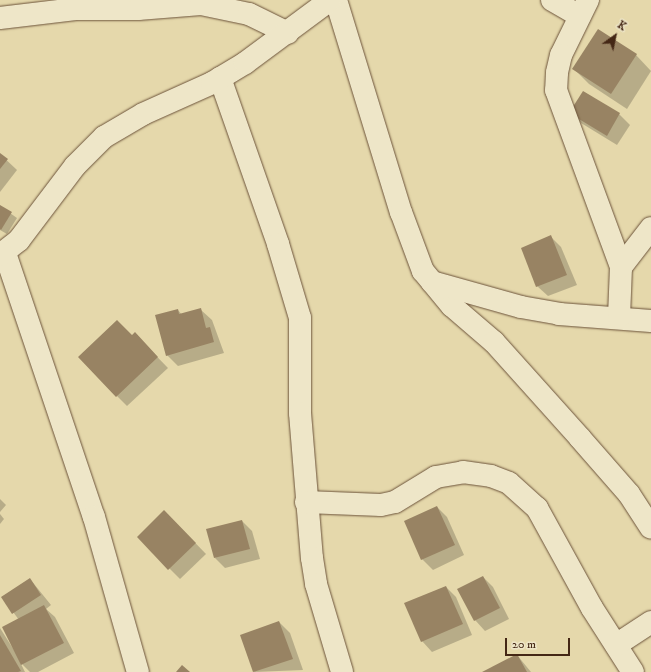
<!DOCTYPE html>
<style>
body{margin:0}
#map{position:relative;width:651px;height:672px;overflow:hidden;background:#e5d8ab;font-family:"IM FELL DW Pica",serif}
div>[style]{position:absolute}
.shadow>*{inset:0;background:#0003}
.building>*{inset:0;background:#988363}
.roads{filter:drop-shadow(0 0 1px #6c533a) drop-shadow(0 0 1px #6c533a)}
.minor>*{height:22px;margin:-11px;padding:0 11px;transform-origin:11px;border-radius:11px;background:#eee6c8}
span{translate:-50% -50%;white-space:nowrap;text-align:center;line-height:1.15;-webkit-text-stroke:4px #eee6c8;paint-order:stroke}
.north{position:absolute;left:595px;top:16px;width:40px;height:40px;-webkit-text-stroke:3px #eee6c8;paint-order:stroke;rotate:33deg;font-size:11px;font-weight:700;line-height:16px;text-align:center;color:#442715}
.north::after{content:'';display:block;margin:auto;width:14px;height:18px;background:#442715;clip-path:polygon(50% 0,100% 100%,50% 72%,0 100%)}
.scale{position:absolute;left:505px;top:638px;width:65px;height:18px;box-sizing:border-box;border:2px solid #442715;border-top:0;padding-left:5px;font-size:12px;line-height:14px;white-space:nowrap;color:#442715;-webkit-text-stroke:3px #eee6c8;paint-order:stroke}
</style>
<div id="map">
<div class="shadow">
<i style="clip-path:polygon(636px 55px,651px 71px,627px 109px,589px 84px,574px 69px)"></i>
<i style="clip-path:polygon(584px 92px,619px 114px,630px 125px,617px 145px,581px 123px,571px 113px)"></i>
<i style="clip-path:polygon(0 154px,17px 170px,0 192px)"></i>
<i style="clip-path:polygon(0 206px,17px 218px,7px 234px,0 230px)"></i>
<i style="clip-path:polygon(551px 237px,561px 247px,577px 285px,548px 296px,537px 286px)"></i>
<i style="clip-path:polygon(178px 310px,182px 315px,201px 310px,212px 320px,224px 353px,178px 366px,167px 355px)"></i>
<i style="clip-path:polygon(135px 334px,168px 368px,127px 406px,117px 396px,132px 337px)"></i>
<i style="clip-path:polygon(0 499px,6px 505px,0 512px)"></i>
<i style="clip-path:polygon(437px 507px,447px 517px,464px 555px,433px 570px,422px 559px)"></i>
<i style="clip-path:polygon(0 514px,4px 519px,0 524px)"></i>
<i style="clip-path:polygon(242px 521px,252px 531px,260px 559px,225px 568px,215px 558px)"></i>
<i style="clip-path:polygon(175px 522px,206px 554px,180px 579px,138px 537px)"></i>
<i style="clip-path:polygon(483px 577px,493px 587px,509px 619px,485px 631px,475px 620px)"></i>
<i style="clip-path:polygon(30px 579px,51px 605px,46px 609px,55px 617px,74px 653px,38px 672px,30px 672px,20px 662px,25px 672px,0 672px,0 628px,19px 658px,19px 620px,2px 597px)"></i>
<i style="clip-path:polygon(446px 587px,456px 597px,472px 635px,432px 652px,422px 641px)"></i>
<i style="clip-path:polygon(279px 622px,290px 633px,303px 670px,254px 672px,241px 636px)"></i>
<i style="clip-path:polygon(517px 655px,531px 672px,484px 672px)"></i>
</div>
<div class="building">
<i style="clip-path:polygon(598px 29px,637px 54px,611px 94px,572px 69px)"></i>
<i style="clip-path:polygon(583px 91px,620px 113px,607px 136px,569px 113px)"></i>
<i style="clip-path:polygon(0 153px,8px 159px,0 169px)"></i>
<i style="clip-path:polygon(0 205px,12px 212px,1px 230px,0 229px)"></i>
<i style="clip-path:polygon(551px 235px,567px 275px,536px 287px,521px 248px)"></i>
<i style="clip-path:polygon(201px 308px,206px 328px,210px 327px,214px 342px,166px 356px,155px 315px,178px 309px,179px 314px)"></i>
<i style="clip-path:polygon(117px 320px,132px 335px,135px 332px,158px 357px,116px 397px,78px 357px)"></i>
<i style="clip-path:polygon(437px 506px,455px 545px,421px 560px,404px 521px)"></i>
<i style="clip-path:polygon(164px 510px,196px 543px,168px 570px,137px 537px)"></i>
<i style="clip-path:polygon(242px 520px,250px 549px,214px 558px,206px 529px)"></i>
<i style="clip-path:polygon(483px 576px,500px 608px,474px 621px,457px 589px)"></i>
<i style="clip-path:polygon(30px 578px,41px 595px,12px 614px,1px 597px)"></i>
<i style="clip-path:polygon(446px 586px,463px 624px,421px 642px,404px 603px)"></i>
<i style="clip-path:polygon(44px 605px,64px 643px,21px 665px,2px 627px)"></i>
<i style="clip-path:polygon(279px 621px,293px 659px,253px 672px,240px 635px)"></i>
<i style="clip-path:polygon(0 635px,21px 671px,18px 672px,0 672px)"></i>
<i style="clip-path:polygon(517px 654px,527px 672px,482px 672px)"></i>
<i style="clip-path:polygon(182px 665px,190px 672px,176px 672px)"></i>
</div>
<div class="roads">
<div class="minor">
<i style="left:336px;top:0;width:222px;rotate:73deg"></i>
<i style="left:401px;top:212px;width:63px;rotate:69.6deg"></i>
<i style="left:423px;top:271px;width:45px;rotate:50.4deg"></i>
<i style="left:452px;top:306px;width:55px;rotate:40.6deg"></i>
<i style="left:494px;top:342px;width:129px;rotate:48.1deg"></i>
<i style="left:580px;top:438px;width:74px;rotate:48.8deg"></i>
<i style="left:629px;top:494px;width:40px;rotate:57.1deg"></i>
<i style="left:552px;top:0;width:32px;rotate:30deg"></i>
<i style="left:588px;top:0;width:61px;rotate:116.1deg"></i>
<i style="left:561px;top:55px;width:18px;rotate:103deg"></i>
<i style="left:557px;top:73px;width:17px;rotate:93deg"></i>
<i style="left:556px;top:90px;width:189px;rotate:69.8deg"></i>
<i style="left:0;top:18px;width:76px;rotate:-6.8deg"></i>
<i style="left:75px;top:9px;width:63px"></i>
<i style="left:138px;top:9px;width:63px;rotate:-4.5deg"></i>
<i style="left:201px;top:4px;width:49px;rotate:11.8deg"></i>
<i style="left:249px;top:14px;width:43px;rotate:26deg"></i>
<i style="left:220px;top:78px;width:176px;rotate:70.7deg"></i>
<i style="left:278px;top:244px;width:77px;rotate:73.4deg"></i>
<i style="left:300px;top:318px;width:95px;rotate:90deg"></i>
<i style="left:300px;top:413px;width:145px;rotate:85.3deg"></i>
<i style="left:312px;top:558px;width:26px;rotate:81deg"></i>
<i style="left:316px;top:584px;width:92px;rotate:73.5deg"></i>
<i style="left:5px;top:253px;width:279px;rotate:71.4deg"></i>
<i style="left:94px;top:517px;width:161px;rotate:74.2deg"></i>
<i style="left:0;top:255px;width:24px;rotate:-38deg"></i>
<i style="left:19px;top:240px;width:93px;rotate:-52.9deg"></i>
<i style="left:75px;top:166px;width:41px;rotate:-45deg"></i>
<i style="left:104px;top:137px;width:45px;rotate:-30.5deg"></i>
<i style="left:143px;top:114px;width:76px;rotate:-24.2deg"></i>
<i style="left:212px;top:83px;width:39px;rotate:-31deg"></i>
<i style="left:245px;top:63px;width:106px;rotate:-36.5deg"></i>
<i style="left:432px;top:282px;width:92px;rotate:15.7deg"></i>
<i style="left:521px;top:307px;width:39px;rotate:10deg"></i>
<i style="left:559px;top:314px;width:92px;rotate:4.4deg"></i>
<i style="left:619px;top:317px;width:50px;rotate:-87.7deg"></i>
<i style="left:621px;top:267px;width:49px;rotate:-52.4deg"></i>
<i style="left:306px;top:502px;width:75px;rotate:2.3deg"></i>
<i style="left:381px;top:505px;width:14px;rotate:-12deg"></i>
<i style="left:395px;top:502px;width:48px;rotate:-31.4deg"></i>
<i style="left:436px;top:477px;width:27px;rotate:-10deg"></i>
<i style="left:463px;top:472px;width:28px;rotate:8deg"></i>
<i style="left:491px;top:476px;width:19px;rotate:21deg"></i>
<i style="left:509px;top:483px;width:38px;rotate:42deg"></i>
<i style="left:537px;top:508px;width:114px;rotate:61.2deg"></i>
<i style="left:592px;top:608px;width:76px;rotate:57.4deg"></i>
<i style="left:616px;top:645px;width:42px;rotate:-33.3deg"></i>
</div>
</div>
<div class="north">K</div>
<div class="scale">20 m</div>
</div>
